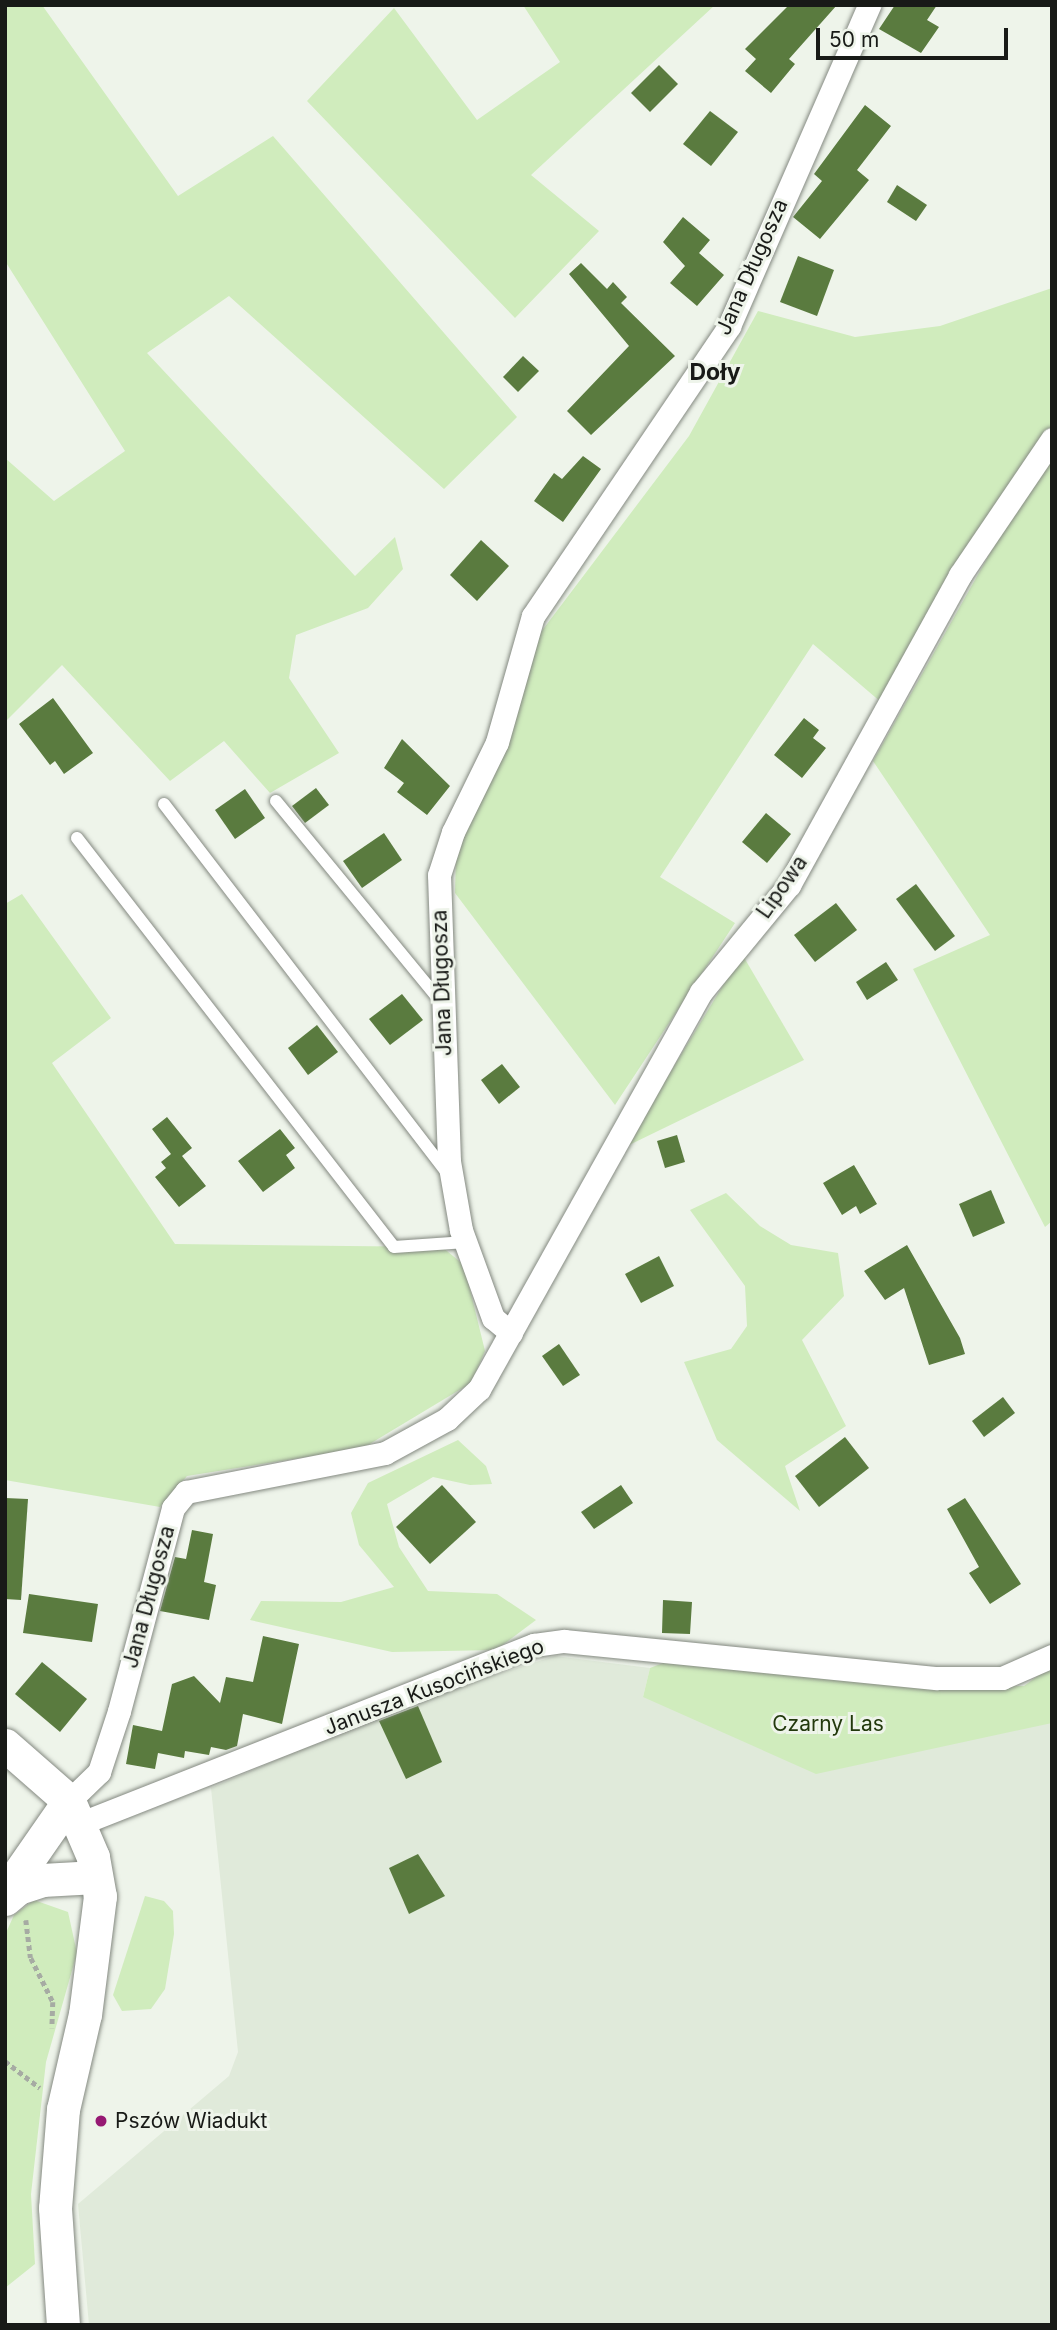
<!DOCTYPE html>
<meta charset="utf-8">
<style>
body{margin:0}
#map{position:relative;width:1057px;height:2330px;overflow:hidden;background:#eef4ea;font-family:Inter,sans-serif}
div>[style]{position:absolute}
.built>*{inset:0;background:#e0eada}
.green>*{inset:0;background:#d0ecbd}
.building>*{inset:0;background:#5a7b3f}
.path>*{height:4.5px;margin-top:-2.25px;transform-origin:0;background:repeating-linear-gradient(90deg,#a6aba3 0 5px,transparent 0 8.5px)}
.roads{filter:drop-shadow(0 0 2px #848981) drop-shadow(0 0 2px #848981)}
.lane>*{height:12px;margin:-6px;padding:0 6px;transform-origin:6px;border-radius:6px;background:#fff}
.street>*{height:23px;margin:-11.5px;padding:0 11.5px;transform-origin:11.5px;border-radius:11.5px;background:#fff}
.secondary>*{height:33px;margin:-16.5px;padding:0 16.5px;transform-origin:16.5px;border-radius:16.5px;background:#fff}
.dots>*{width:19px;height:19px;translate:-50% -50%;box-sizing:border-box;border:4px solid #eef4ea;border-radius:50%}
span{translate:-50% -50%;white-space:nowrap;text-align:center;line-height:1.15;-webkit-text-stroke:6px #eef4ea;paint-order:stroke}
.street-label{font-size:21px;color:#181a17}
.park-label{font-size:21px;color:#22390c}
.poi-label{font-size:21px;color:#181a17}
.left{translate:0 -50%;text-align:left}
.neighbourhood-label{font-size:23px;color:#181a17;font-weight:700}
.frame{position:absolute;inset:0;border:7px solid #181a17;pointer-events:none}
.scale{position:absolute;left:816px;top:28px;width:192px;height:32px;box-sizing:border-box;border:4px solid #181a17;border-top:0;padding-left:9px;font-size:21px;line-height:24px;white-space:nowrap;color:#181a17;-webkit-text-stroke:5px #eef4ea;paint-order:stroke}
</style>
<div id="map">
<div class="built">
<i style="clip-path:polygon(555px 1656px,650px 1668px,643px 1697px,1052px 1721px,1052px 2325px,89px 2325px,78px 2204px,229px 2076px,238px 2052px,211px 1788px,421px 1698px)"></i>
</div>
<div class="green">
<i style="clip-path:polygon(5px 5px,42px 5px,178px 196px,273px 136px,517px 417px,444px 489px,229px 296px,147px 353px,355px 576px,395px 537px,403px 569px,368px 608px,296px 635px,289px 678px,339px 753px,270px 793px,224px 741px,170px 781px,62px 665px,5px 722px,5px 458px,54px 501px,125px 451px,5px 261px)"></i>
<i style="clip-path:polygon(523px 5px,715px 5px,531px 175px,599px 231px,515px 318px,307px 101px,394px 8px,477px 120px,560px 62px)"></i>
<i style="clip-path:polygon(1052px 288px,1052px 1221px,1045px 1227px,913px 969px,990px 935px,873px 761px,1007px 523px,882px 703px,813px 644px,660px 877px,735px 923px,615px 1105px,455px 893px,456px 855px,541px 632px,689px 436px,758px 311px,855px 337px,940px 326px)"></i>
<i style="clip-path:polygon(22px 894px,111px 1018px,52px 1063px,175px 1244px,442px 1247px,464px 1265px,485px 1351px,471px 1383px,363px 1448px,187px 1476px,160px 1507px,5px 1480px,5px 904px)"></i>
<i style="clip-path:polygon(742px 954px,804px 1060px,625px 1147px)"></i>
<i style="clip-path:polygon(726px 1193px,760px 1226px,791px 1245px,838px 1253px,844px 1296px,802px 1340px,846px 1426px,785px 1466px,800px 1511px,717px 1440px,684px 1362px,731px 1349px,747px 1326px,745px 1286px,690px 1210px)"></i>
<i style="clip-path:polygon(458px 1440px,486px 1466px,492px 1484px,470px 1485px,433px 1477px,387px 1504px,399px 1547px,428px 1591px,497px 1594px,536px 1620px,496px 1650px,392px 1652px,250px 1620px,261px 1601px,341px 1602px,394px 1587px,359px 1545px,351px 1513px,368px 1483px)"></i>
<i style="clip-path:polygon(668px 1661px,945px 1686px,1024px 1686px,1052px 1665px,1052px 1723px,816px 1774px,643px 1697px,650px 1668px)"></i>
<i style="clip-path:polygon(145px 1896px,164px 1901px,173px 1911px,174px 1934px,165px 1989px,151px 2009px,122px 2011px,113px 1995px)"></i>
<i style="clip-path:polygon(34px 1900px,68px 1912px,77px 1953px,46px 2062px,31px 2194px,35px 2264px,5px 2288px,5px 1935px,14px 1915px)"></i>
</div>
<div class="building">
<i style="clip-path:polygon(789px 5px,837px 5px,789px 59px,795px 64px,771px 93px,745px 71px,756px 59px,745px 49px)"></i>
<i style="clip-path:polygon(895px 5px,937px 5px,927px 20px,939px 27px,921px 53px,879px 29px)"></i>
<i style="clip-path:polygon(659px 65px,678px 84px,650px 112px,631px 93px)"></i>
<i style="clip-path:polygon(865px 105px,891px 126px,857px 170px,869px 180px,820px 239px,793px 217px,822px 181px,814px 174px)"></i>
<i style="clip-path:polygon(710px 111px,738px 132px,711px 166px,683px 144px)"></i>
<i style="clip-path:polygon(897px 185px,927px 205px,916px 221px,887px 202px)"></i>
<i style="clip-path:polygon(683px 217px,710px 240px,699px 253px,724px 275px,697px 306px,670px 283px,685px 266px,663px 242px)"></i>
<i style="clip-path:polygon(798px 256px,834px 270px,817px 316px,780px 302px)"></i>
<i style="clip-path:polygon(581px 263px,607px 289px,613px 282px,627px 297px,621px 303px,675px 356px,591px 435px,567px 411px,629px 346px,569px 274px)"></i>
<i style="clip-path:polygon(523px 356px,539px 371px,518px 392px,503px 377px)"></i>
<i style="clip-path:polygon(583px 456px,601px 469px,563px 522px,534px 501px,554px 473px,562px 479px)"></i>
<i style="clip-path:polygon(481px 540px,509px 566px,477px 601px,450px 575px)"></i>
<i style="clip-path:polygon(53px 698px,93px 753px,64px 774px,55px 761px,50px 765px,19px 724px)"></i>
<i style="clip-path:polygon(804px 718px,819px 730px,813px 738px,826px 748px,802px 778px,774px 755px)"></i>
<i style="clip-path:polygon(402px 739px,450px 786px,427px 815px,397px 792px,404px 783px,384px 768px)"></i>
<i style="clip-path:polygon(316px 788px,329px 805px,305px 823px,292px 806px)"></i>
<i style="clip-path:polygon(245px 789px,265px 818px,235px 839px,215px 810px)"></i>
<i style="clip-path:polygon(766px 813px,791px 834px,767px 863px,742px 842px)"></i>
<i style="clip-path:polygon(384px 833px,402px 860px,362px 888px,343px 861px)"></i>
<i style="clip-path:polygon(916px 884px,955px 936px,935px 951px,896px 899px)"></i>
<i style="clip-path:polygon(836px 903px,857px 930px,815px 962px,794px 935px)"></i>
<i style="clip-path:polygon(886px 962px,898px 980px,867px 1000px,856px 982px)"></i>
<i style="clip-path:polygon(402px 994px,423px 1020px,390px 1045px,369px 1019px)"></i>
<i style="clip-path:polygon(317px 1025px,338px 1052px,308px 1075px,288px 1048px)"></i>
<i style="clip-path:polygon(502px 1064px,520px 1087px,499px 1104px,481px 1080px)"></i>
<i style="clip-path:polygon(167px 1117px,192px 1148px,182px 1156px,206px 1186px,179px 1207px,155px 1177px,166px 1168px,161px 1162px,171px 1154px,152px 1129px)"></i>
<i style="clip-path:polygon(280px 1129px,295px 1148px,286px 1155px,295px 1168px,263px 1192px,238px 1161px)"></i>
<i style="clip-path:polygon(677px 1135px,685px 1162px,665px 1168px,657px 1141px)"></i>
<i style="clip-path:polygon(854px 1165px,877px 1204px,860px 1214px,856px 1206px,842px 1215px,823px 1183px)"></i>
<i style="clip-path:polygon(991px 1190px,1005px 1223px,973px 1237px,959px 1204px)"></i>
<i style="clip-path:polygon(907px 1245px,960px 1338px,965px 1354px,929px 1365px,904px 1288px,885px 1300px,864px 1271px)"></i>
<i style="clip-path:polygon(659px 1256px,674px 1286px,641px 1303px,625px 1274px)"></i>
<i style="clip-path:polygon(559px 1344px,580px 1375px,563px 1386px,542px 1356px)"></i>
<i style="clip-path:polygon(1003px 1397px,1015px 1413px,984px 1437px,972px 1421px)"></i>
<i style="clip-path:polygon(845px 1437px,869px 1468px,819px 1507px,795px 1476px)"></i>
<i style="clip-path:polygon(442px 1485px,476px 1522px,430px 1564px,396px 1527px)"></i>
<i style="clip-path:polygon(621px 1485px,633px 1503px,594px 1529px,581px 1512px)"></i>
<i style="clip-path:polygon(5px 1498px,28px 1499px,21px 1600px,5px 1599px)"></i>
<i style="clip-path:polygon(965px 1498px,1021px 1584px,990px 1604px,969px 1573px,979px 1567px,947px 1509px)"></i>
<i style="clip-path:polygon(192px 1530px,213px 1534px,204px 1582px,216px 1585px,209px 1620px,160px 1611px,175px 1557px,186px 1559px)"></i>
<i style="clip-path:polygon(29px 1594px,98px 1604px,92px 1642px,23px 1633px)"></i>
<i style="clip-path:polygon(663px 1600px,692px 1602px,690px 1634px,662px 1633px)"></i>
<i style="clip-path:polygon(263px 1636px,299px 1644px,282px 1724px,243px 1714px,237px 1746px,226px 1750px,211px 1747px,209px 1755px,185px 1751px,184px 1758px,158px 1753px,155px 1769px,126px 1764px,133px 1725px,162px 1731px,172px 1684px,194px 1676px,220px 1703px,226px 1677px,253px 1682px)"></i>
<i style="clip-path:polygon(42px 1662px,87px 1699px,60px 1732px,15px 1694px)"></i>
<i style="clip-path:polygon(418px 1706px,442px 1762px,406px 1779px,379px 1721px)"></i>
<i style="clip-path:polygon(418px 1854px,445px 1896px,409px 1914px,389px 1868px)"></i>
</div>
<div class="path">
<i style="left:26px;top:1920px;width:38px;rotate:83deg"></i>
<i style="left:31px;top:1958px;width:49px;rotate:63.4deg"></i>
<i style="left:53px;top:2002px;width:26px;rotate:92deg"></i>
<i style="left:5px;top:2061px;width:44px;rotate:37.6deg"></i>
</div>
<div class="roads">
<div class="lane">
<i style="left:276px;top:801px;width:261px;rotate:50.6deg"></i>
<i style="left:164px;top:804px;width:465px;rotate:52.5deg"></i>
<i style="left:77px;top:838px;width:517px;rotate:52.22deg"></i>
<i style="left:394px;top:1247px;width:72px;rotate:-4deg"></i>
</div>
<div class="street">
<i style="left:511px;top:1333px;width:23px;rotate:-140deg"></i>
<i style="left:493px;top:1318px;width:94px;rotate:-110deg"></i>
<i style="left:461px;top:1230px;width:70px;rotate:-99.9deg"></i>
<i style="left:449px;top:1161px;width:286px;rotate:-92deg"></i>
<i style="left:439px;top:875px;width:45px;rotate:-72deg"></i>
<i style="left:453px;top:832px;width:100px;rotate:-63.9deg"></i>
<i style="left:497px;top:742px;width:131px;rotate:-74.1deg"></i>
<i style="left:533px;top:616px;width:350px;rotate:-55.9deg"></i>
<i style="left:729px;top:326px;width:350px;rotate:-66.4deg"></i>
<i style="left:69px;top:1801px;width:42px;rotate:-44deg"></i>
<i style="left:99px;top:1772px;width:64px;rotate:-71.8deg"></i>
<i style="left:119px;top:1711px;width:210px;rotate:-75.1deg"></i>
<i style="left:173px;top:1508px;width:21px;rotate:-51deg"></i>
<i style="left:186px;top:1492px;width:203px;rotate:-11.1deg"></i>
<i style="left:385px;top:1453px;width:71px;rotate:-28.7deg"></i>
<i style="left:447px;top:1419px;width:44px;rotate:-43.2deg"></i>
<i style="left:479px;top:1389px;width:455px;rotate:-60.8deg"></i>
<i style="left:701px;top:992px;width:139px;rotate:-50.6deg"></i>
<i style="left:789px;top:885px;width:354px;rotate:-61.1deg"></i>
<i style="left:960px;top:575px;width:164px;rotate:-55.9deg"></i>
<i style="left:79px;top:1824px;width:489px;rotate:-21.5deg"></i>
<i style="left:534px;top:1645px;width:30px;rotate:-8deg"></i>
<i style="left:564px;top:1641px;width:375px;rotate:5.7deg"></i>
<i style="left:937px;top:1678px;width:65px"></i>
<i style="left:1002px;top:1678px;width:55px;rotate:-23.7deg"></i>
</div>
<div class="secondary">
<i style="left:5px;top:1745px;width:85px;rotate:41.2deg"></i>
<i style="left:69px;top:1801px;width:61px;rotate:66.8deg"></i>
<i style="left:93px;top:1857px;width:40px;rotate:80deg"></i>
<i style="left:100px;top:1896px;width:119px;rotate:97.2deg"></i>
<i style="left:85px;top:2014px;width:98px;rotate:103deg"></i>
<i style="left:63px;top:2109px;width:99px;rotate:94.6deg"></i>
<i style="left:55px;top:2208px;width:117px;rotate:86.1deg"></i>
<i style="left:5px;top:1893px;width:112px;rotate:-55.2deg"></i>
<i style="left:5px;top:1899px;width:17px;rotate:-40deg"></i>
<i style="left:18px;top:1888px;width:25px;rotate:-18deg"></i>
<i style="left:42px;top:1880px;width:54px;rotate:-3.2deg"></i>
</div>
</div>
<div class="dots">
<i style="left:101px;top:2121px;background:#961973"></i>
</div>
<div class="street-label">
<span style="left:752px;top:267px;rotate:-66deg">Jana Długosza</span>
<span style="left:782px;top:887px;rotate:-55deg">Lipowa</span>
<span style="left:442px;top:983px;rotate:-92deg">Jana Długosza</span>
<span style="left:149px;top:1597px;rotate:-75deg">Jana Długosza</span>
<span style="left:434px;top:1687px;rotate:-21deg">Janusza Kusocińskiego</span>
</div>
<div class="park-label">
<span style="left:828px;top:1724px">Czarny Las</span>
</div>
<div class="poi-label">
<span class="left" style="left:115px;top:2121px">Pszów Wiadukt</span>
</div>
<div class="neighbourhood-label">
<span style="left:715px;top:372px">Doły</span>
</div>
<div class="frame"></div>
<div class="scale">50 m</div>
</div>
